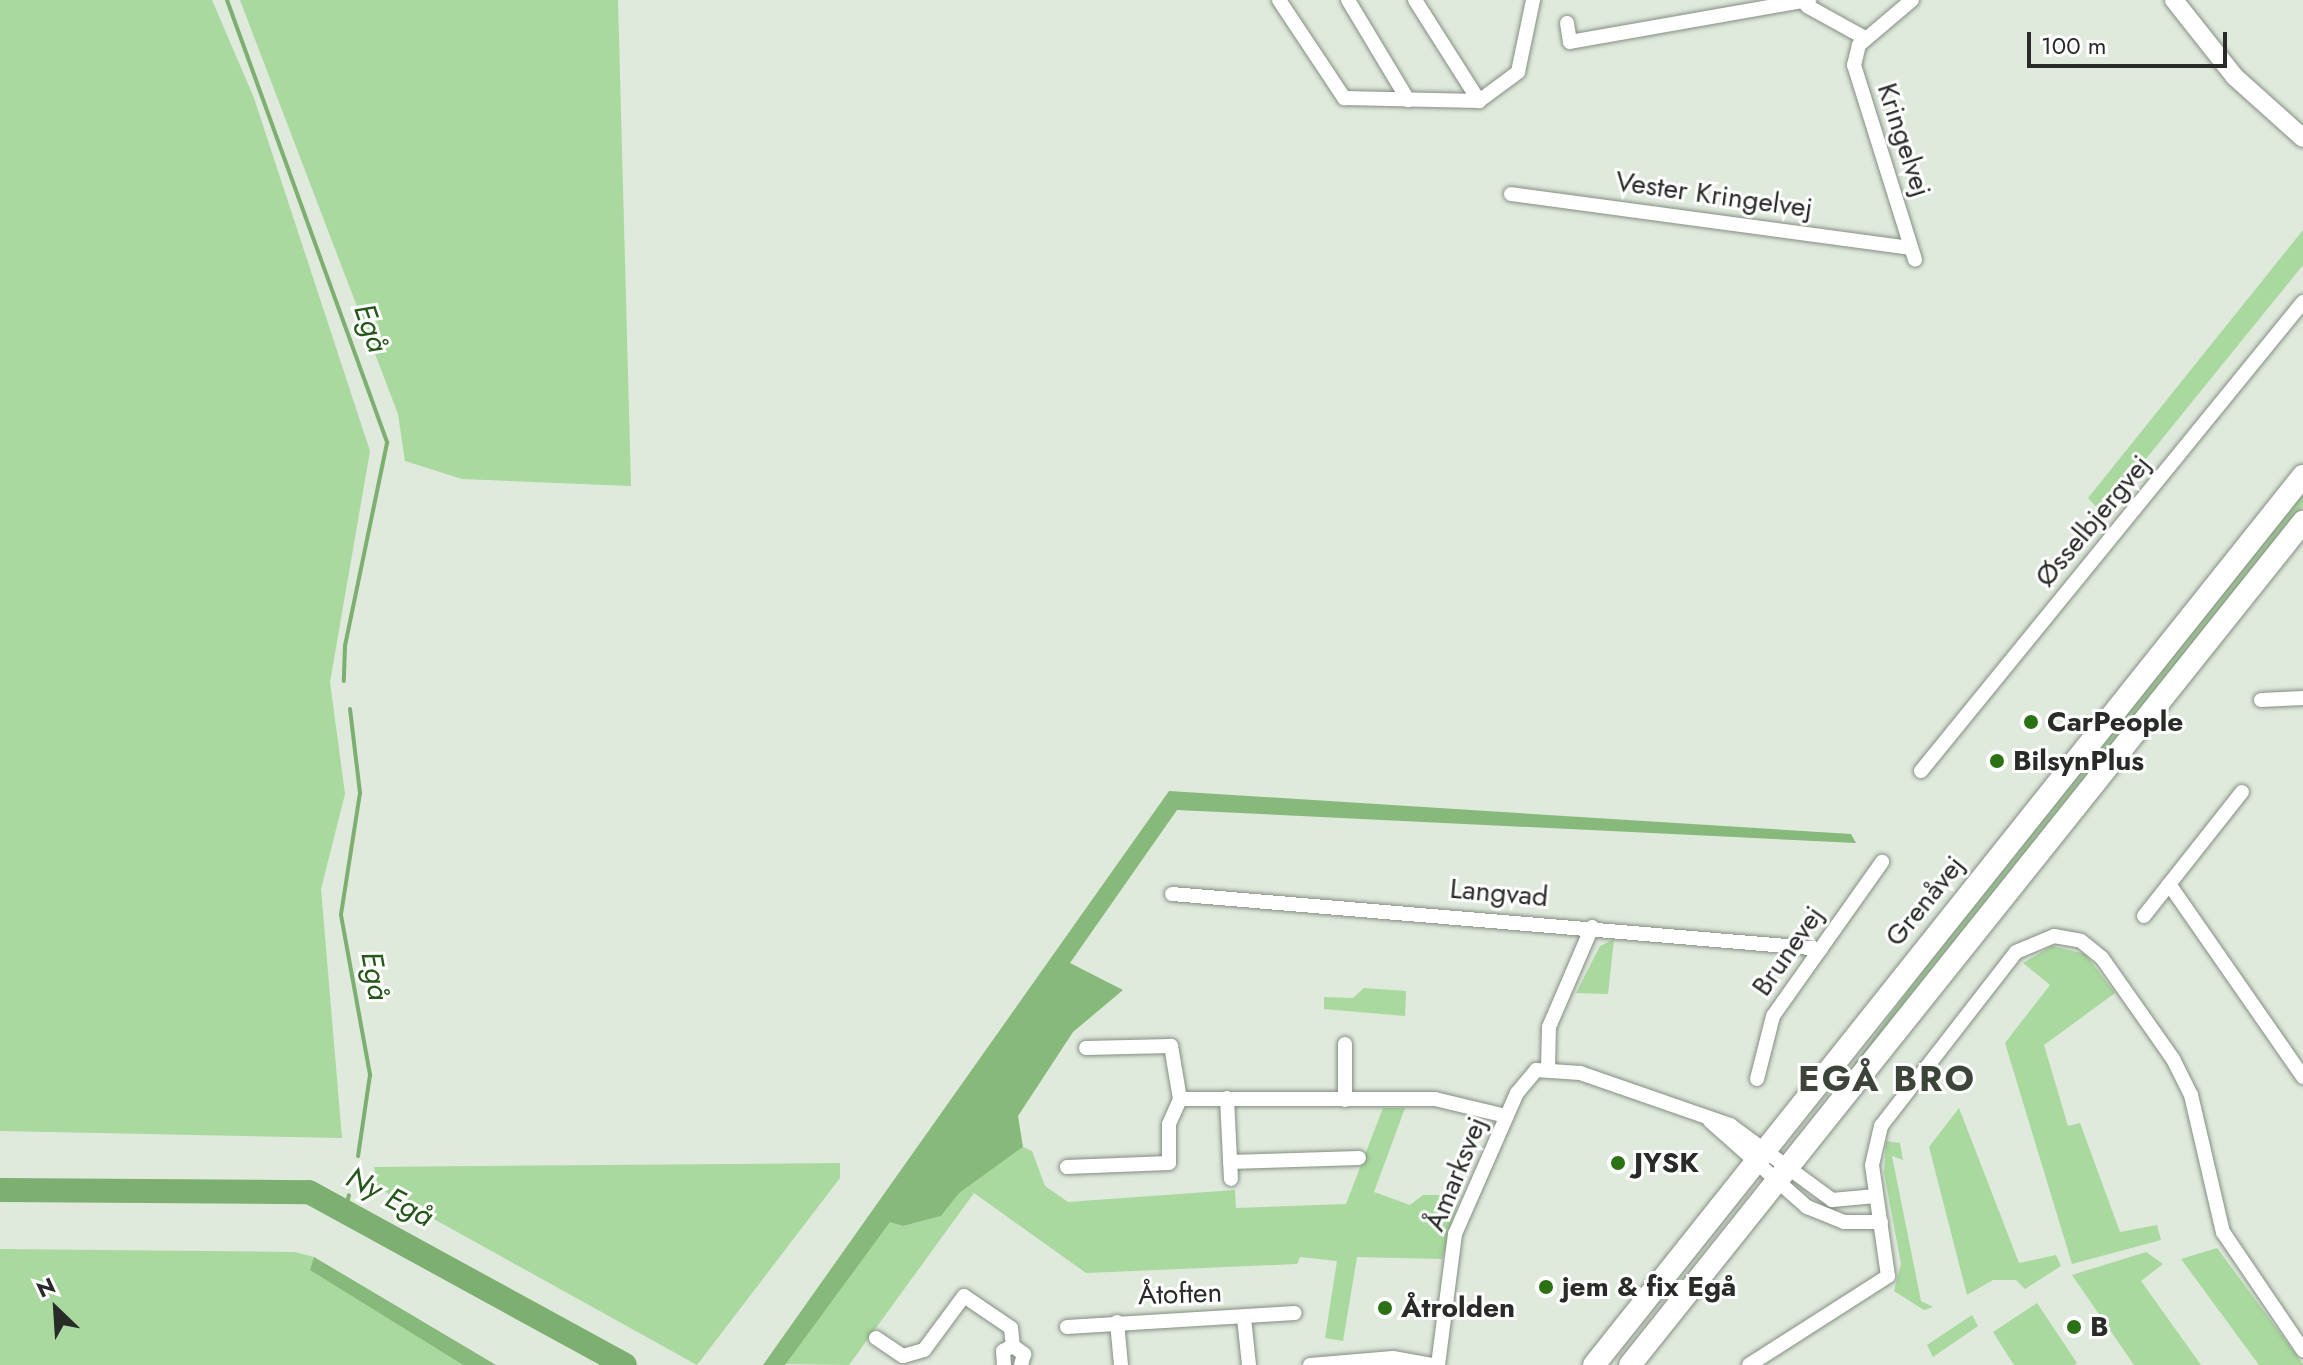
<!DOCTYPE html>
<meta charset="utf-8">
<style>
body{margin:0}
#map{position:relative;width:2303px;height:1365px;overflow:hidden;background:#dfe9dc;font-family:Jost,sans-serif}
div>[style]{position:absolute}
.green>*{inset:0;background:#a9d99e}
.forest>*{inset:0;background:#86b97a}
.stream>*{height:4px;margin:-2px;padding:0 2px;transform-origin:2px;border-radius:2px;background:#7caf70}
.river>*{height:24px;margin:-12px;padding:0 12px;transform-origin:12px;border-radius:12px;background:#7caf70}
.roads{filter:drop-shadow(0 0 2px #858e83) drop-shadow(0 0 2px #858e83)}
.minor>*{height:14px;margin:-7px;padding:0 7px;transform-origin:7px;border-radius:7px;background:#fff}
.tertiary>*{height:18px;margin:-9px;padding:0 9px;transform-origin:9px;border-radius:9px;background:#fff}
.secondary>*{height:22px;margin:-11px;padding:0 11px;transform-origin:11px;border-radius:11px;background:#fff}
.dots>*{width:22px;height:22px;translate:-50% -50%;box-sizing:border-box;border:4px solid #fff;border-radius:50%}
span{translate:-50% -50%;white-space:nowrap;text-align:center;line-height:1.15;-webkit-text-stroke:6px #fff;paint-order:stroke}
.street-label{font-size:28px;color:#282b27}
.poi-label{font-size:28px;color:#282b27;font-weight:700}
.left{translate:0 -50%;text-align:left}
.water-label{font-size:30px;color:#255719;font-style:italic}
.district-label{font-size:36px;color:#3d453b;font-weight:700;letter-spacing:2px}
.north{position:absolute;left:16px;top:1269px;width:80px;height:80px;-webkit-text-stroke:6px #fff;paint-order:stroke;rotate:335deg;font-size:22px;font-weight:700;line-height:32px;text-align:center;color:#282b27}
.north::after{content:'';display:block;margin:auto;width:28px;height:36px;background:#282b27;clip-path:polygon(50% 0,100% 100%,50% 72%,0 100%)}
.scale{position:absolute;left:2027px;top:32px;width:200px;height:36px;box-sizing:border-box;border:4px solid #282b27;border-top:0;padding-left:10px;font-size:24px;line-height:28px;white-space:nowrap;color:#282b27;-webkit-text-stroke:6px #fff;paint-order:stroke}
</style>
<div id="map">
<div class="green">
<i style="clip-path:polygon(0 0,212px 0,254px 98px,370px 451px,330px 682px,345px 794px,321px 889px,342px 1138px,0 1131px)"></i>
<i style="clip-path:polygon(240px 0,618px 0,631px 486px,462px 479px,405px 461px,398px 414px)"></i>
<i style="clip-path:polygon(2303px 230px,2303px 265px,2102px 513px,2088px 498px)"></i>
<i style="clip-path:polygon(2303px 489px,2303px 506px,2282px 534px,1794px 1146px,1962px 917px)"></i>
<i style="clip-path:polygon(1614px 939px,1608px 994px,1576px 993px,1600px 946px)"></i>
<i style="clip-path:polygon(2052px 946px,2085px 954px,2115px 993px,2044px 1045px,2068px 1126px,2080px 1123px,2120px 1232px,2157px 1225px,2161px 1240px,2072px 1264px,2005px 1043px,2050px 985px,2023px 963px)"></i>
<i style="clip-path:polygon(1364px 988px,1406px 991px,1405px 1016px,1324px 1009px,1324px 997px,1353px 998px)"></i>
<i style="clip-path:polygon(1383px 1108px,1405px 1108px,1374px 1192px,1410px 1205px,1423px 1195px,1460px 1195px,1442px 1259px,1357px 1257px,1343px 1341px,1325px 1338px,1337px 1261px,1300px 1257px,1297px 1264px,1086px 1273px,974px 1193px,849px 1365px,785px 1364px,890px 1221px,903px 1226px,941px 1216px,958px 1193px,1023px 1147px,1032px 1151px,1045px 1186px,1068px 1202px,1235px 1190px,1236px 1208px,1346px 1204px)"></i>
<i style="clip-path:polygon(1959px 1108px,2019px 1263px,2056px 1255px,2061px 1266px,2025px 1289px,2016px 1280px,1993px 1280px,1967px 1295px,1929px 1147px)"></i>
<i style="clip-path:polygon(1886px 1141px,1900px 1143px,1903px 1160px,1892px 1156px,1921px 1301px,1933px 1307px,1924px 1310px,1894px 1291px,1901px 1264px,1884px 1173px)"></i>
<i style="clip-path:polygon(840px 1163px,840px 1178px,697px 1365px,378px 1188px,374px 1167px)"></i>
<i style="clip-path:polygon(2217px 1248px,2303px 1364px,2303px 1365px,2259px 1365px,2181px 1259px)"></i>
<i style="clip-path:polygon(0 1249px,295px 1252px,314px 1257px,311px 1270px,463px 1365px,0 1365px)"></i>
<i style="clip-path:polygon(2146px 1252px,2163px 1264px,2141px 1281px,2201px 1365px,2134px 1365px,2072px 1275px)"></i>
<i style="clip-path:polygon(2037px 1303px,2077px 1363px,2074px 1365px,2014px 1365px,1993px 1332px)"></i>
<i style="clip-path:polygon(1972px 1315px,1978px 1326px,1933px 1357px,1927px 1345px)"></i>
</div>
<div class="forest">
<i style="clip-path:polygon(1169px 791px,1851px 834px,1856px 843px,1177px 810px,1070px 963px,1123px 990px,1073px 1032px,1018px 1116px,1023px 1147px,959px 1193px,941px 1216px,903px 1226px,890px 1222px,785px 1365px,763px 1365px)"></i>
<i style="clip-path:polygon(314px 1257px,496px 1365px,463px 1365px,310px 1270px)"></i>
</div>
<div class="stream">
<i style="left:227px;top:0;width:471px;rotate:70.1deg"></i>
<i style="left:387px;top:443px;width:207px;rotate:101.7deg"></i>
<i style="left:345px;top:646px;width:35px;rotate:92deg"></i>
<i style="left:350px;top:709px;width:85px;rotate:83.2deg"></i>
<i style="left:360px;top:793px;width:123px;rotate:98.9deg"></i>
<i style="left:341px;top:915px;width:163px;rotate:79.7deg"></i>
<i style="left:370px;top:1075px;width:82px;rotate:98.4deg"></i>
<i style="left:346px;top:1207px;width:12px;rotate:-76deg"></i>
</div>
<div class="river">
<i style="left:0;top:1190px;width:309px;rotate:0.4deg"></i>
<i style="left:309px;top:1192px;width:360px;rotate:28.7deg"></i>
</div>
<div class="roads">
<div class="minor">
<i style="left:1279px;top:0;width:118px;rotate:56.4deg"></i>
<i style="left:1344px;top:98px;width:135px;rotate:1.3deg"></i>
<i style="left:1479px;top:101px;width:49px;rotate:-36.6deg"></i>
<i style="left:1518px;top:72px;width:74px;rotate:-78.2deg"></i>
<i style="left:1348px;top:0;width:117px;rotate:59deg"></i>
<i style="left:1415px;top:0;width:120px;rotate:57.6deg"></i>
<i style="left:1912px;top:0;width:70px;rotate:139.7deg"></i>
<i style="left:1859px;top:45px;width:21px;rotate:104deg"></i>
<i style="left:1854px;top:65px;width:204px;rotate:72.6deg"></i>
<i style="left:1807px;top:6px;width:66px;rotate:28.9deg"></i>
<i style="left:1567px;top:23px;width:19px;rotate:81deg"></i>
<i style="left:1570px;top:42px;width:243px;rotate:-10deg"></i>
<i style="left:1511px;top:194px;width:403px;rotate:7.7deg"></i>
<i style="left:2261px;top:700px;width:42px;rotate:-2.7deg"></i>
<i style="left:1921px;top:771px;width:605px;rotate:-50.84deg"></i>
<i style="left:2169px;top:884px;width:235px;rotate:55.2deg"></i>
<i style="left:1172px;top:894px;width:651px;rotate:4.84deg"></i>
<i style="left:2144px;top:916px;width:158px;rotate:-51.7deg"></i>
<i style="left:1345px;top:1044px;width:56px;rotate:90deg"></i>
<i style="left:1548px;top:1068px;width:41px;rotate:-88.6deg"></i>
<i style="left:1549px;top:1027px;width:109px;rotate:-66.7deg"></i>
<i style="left:1757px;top:1079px;width:65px;rotate:-75.7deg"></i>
<i style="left:1773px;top:1016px;width:189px;rotate:-54.7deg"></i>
<i style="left:1227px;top:1098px;width:81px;rotate:87.2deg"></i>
<i style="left:1180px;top:1099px;width:255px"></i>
<i style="left:1435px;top:1099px;width:73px;rotate:13.5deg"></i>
<i style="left:1710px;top:1121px;width:130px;rotate:41.6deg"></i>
<i style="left:1807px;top:1207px;width:40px;rotate:22deg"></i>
<i style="left:1844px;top:1222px;width:37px"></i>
<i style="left:1230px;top:1162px;width:129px;rotate:-1.8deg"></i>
<i style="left:1067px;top:1167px;width:102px;rotate:-2.2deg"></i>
<i style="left:1169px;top:1163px;width:39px;rotate:-90deg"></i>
<i style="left:1169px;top:1124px;width:27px;rotate:-66deg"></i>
<i style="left:1180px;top:1099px;width:54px;rotate:-99.6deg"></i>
<i style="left:1171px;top:1046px;width:85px;rotate:178.7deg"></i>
<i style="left:1244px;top:1318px;width:47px;rotate:83.9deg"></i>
<i style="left:1117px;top:1322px;width:43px;rotate:84.7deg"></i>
<i style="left:1067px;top:1327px;width:228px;rotate:-3.5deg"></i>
<i style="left:876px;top:1338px;width:32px;rotate:34deg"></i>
<i style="left:903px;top:1356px;width:22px;rotate:-16deg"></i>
<i style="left:924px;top:1350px;width:67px;rotate:-53.5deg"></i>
<i style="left:964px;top:1296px;width:57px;rotate:34.2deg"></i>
<i style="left:1011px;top:1328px;width:18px;rotate:84deg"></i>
<i style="left:1004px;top:1365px;width:14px;rotate:-94deg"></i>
<i style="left:1003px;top:1351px;width:11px;rotate:-27deg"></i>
<i style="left:1013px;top:1346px;width:14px;rotate:36deg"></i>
<i style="left:1024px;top:1354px;width:11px;rotate:105deg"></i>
<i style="left:1310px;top:1365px;width:83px;rotate:-4.8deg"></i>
<i style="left:1393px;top:1358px;width:41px;rotate:9.9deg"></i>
<i style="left:1438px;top:1365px;width:132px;rotate:-82.6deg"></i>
<i style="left:1455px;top:1234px;width:154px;rotate:-66.3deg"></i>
<i style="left:1517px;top:1093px;width:30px;rotate:-50deg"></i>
<i style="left:1536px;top:1070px;width:44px;rotate:3.9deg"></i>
<i style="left:1580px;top:1073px;width:159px;rotate:19.1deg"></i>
<i style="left:1730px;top:1125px;width:127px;rotate:36.3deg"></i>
<i style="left:1832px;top:1200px;width:44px;rotate:-5.2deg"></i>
<i style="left:1749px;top:1365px;width:165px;rotate:-32.6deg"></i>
<i style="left:1888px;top:1276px;width:112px;rotate:-98.2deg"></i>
<i style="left:1872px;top:1165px;width:40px;rotate:-77deg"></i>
<i style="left:1881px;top:1126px;width:220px;rotate:-52.2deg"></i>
<i style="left:2016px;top:952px;width:41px;rotate:-22.8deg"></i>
<i style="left:2054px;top:936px;width:27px;rotate:10deg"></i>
<i style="left:2081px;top:941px;width:27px;rotate:39deg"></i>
<i style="left:2102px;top:958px;width:123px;rotate:54.9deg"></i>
<i style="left:2173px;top:1059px;width:40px;rotate:63.4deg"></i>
<i style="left:2191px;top:1095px;width:141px;rotate:76.9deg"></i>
<i style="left:2223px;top:1232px;width:143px;rotate:55.9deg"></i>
</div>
<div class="tertiary">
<i style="left:2174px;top:0;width:98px;rotate:51.6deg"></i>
<i style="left:2235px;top:77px;width:91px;rotate:41.9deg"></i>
</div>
<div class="secondary">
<i style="left:1594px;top:1365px;width:1137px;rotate:-51.43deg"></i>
<i style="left:1630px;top:1365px;width:1079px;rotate:-51.4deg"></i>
</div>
</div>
<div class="dots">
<i style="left:2031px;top:722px;background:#2a7214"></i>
<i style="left:1997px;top:761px;background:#2a7214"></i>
<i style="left:1618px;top:1163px;background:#2a7214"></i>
<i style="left:1546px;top:1287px;background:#2a7214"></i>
<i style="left:1385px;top:1308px;background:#2a7214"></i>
<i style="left:2074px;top:1327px;background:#2a7214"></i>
</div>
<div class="street-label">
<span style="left:1904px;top:140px;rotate:72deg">Kringelvej</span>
<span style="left:1714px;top:195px;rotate:8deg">Vester Kringelvej</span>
<span style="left:2093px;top:521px;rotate:-50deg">Øsselbjergvej</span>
<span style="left:1499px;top:893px;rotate:5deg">Langvad</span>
<span style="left:1925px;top:901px;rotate:-51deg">Grenåvej</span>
<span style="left:1788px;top:951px;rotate:-55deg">Brunevej</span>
<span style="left:1456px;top:1174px;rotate:-68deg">Åmarksvej</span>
<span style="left:1180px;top:1294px;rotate:-2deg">Åtoften</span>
</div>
<div class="poi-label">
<span class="left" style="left:2047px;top:722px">CarPeople</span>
<span class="left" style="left:2013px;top:761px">BilsynPlus</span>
<span class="left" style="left:1634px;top:1163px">JYSK</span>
<span class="left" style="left:1562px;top:1287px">jem &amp; fix Egå</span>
<span class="left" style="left:1401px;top:1308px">Åtrolden</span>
<span class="left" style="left:2090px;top:1327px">B</span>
</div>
<div class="water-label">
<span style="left:371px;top:328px;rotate:71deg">Egå</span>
<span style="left:375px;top:976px;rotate:80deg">Egå</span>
<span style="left:390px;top:1197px;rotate:28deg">Ny Egå</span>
</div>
<div class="district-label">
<span style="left:1887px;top:1079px">EGÅ BRO</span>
</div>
<div class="north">N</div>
<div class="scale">100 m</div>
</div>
